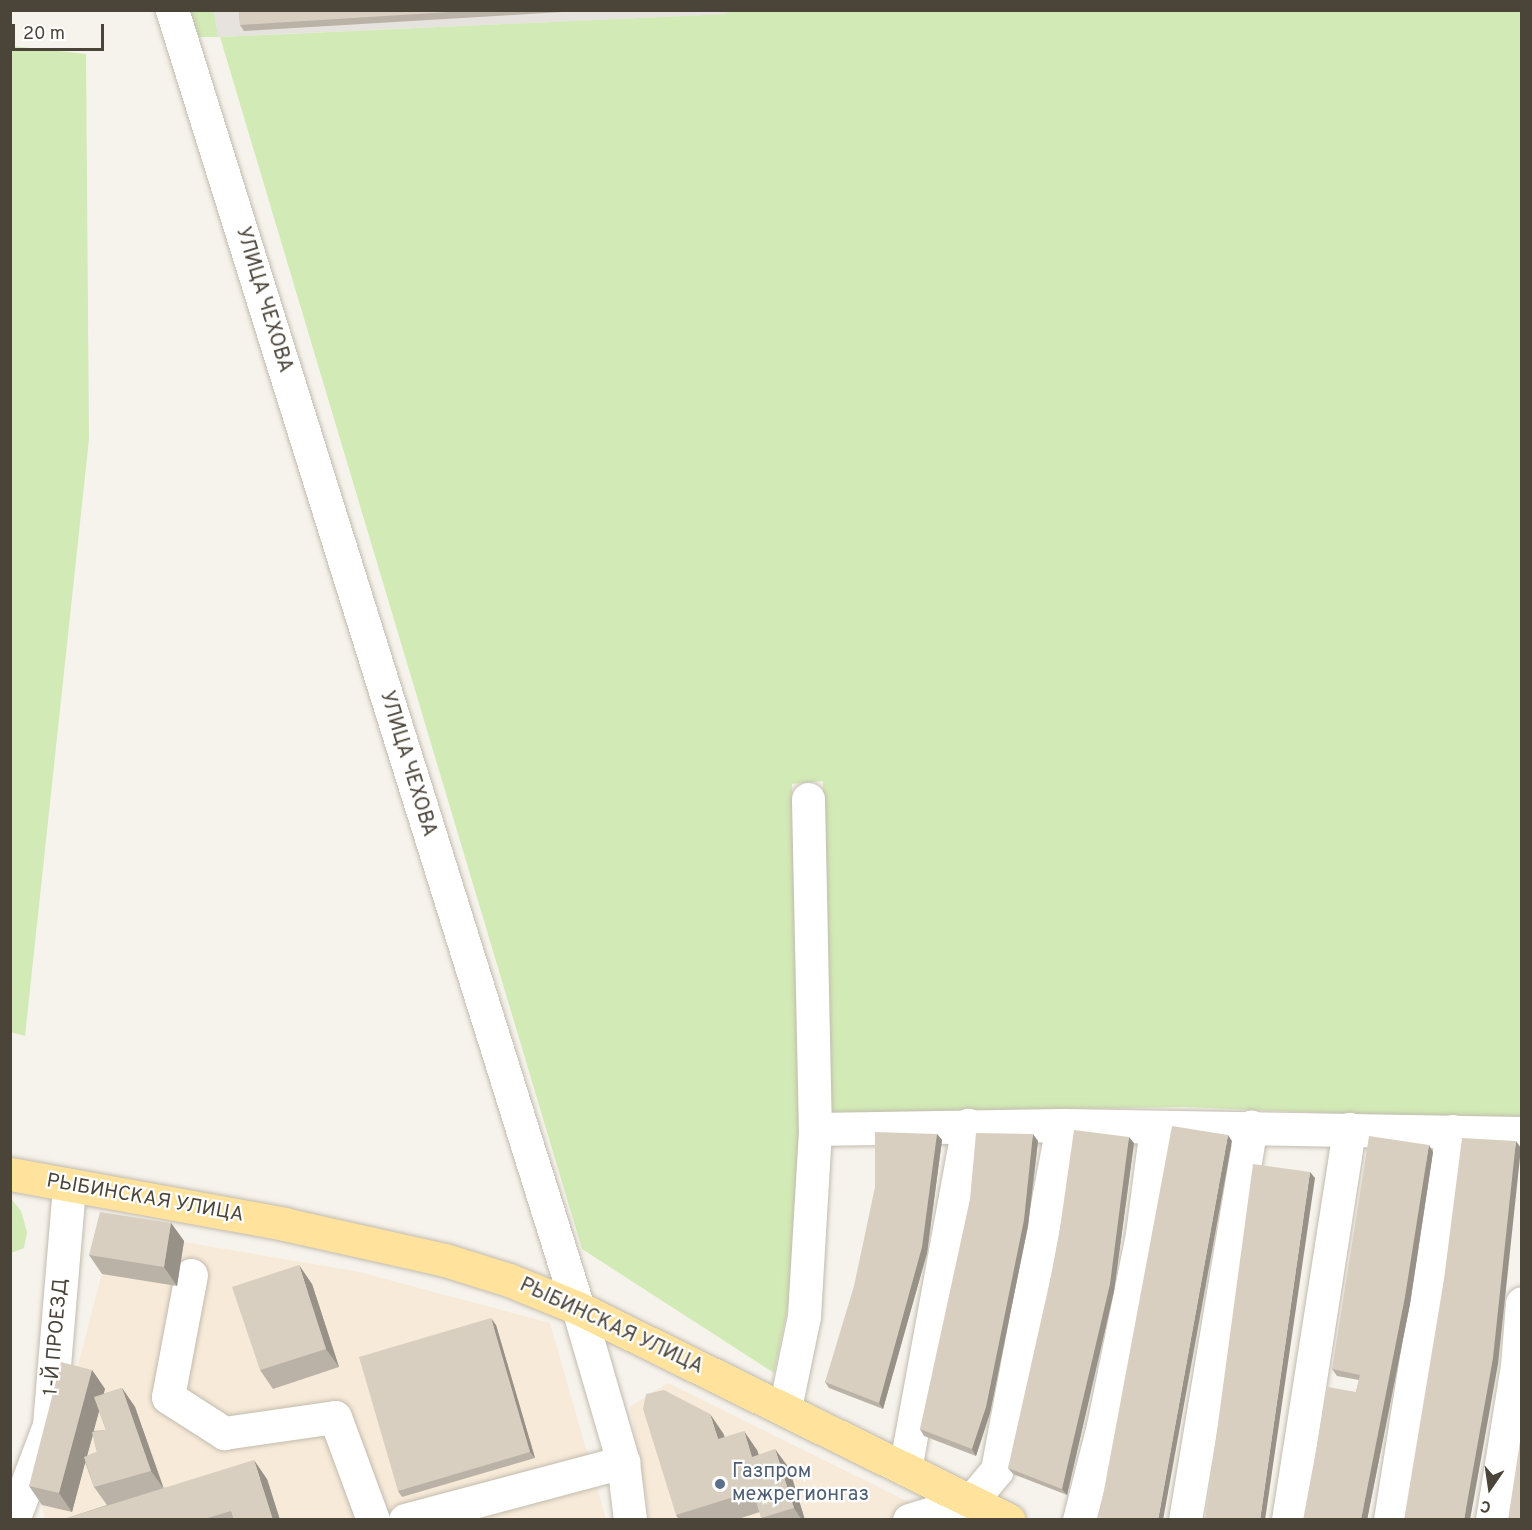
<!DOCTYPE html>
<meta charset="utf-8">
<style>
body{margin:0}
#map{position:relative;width:1532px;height:1530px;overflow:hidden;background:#f6f3ec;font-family:Overpass,sans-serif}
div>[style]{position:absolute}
.commercial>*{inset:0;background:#f7ead8}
.industrial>*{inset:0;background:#e6e2dd}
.green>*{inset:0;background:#d2eab5}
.roads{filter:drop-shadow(0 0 2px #c2bbae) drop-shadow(0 0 2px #c2bbae)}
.minor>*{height:33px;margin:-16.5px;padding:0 16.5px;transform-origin:16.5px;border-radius:16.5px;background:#fff}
.major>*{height:33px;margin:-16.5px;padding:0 16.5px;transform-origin:16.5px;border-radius:16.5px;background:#ffe39c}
.wall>*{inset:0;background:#bab2a6}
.shaded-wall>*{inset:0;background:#979187}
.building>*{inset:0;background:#d8cfc1}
.dots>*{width:16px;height:16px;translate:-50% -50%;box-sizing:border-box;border:3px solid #fff;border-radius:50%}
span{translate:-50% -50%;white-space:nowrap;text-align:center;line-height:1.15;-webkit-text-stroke:4.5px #fff;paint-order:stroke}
.street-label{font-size:20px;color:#4b4439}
.service-label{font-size:20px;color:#4e5e75}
.left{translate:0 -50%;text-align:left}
.frame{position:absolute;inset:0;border:12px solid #4b4439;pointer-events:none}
.north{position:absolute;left:1460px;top:1458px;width:60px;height:60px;-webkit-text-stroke:4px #fff;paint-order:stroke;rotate:193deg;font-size:16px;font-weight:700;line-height:24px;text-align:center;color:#4b4439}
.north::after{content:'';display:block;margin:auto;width:21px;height:27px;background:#4b4439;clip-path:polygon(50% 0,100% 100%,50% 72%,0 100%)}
.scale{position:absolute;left:12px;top:24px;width:92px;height:27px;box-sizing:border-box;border:3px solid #4b4439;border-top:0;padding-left:8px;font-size:18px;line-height:21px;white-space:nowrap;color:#4b4439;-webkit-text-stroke:4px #fff;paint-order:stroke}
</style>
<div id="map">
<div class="commercial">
<i style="clip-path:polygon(113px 1230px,355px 1271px,550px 1323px,606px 1519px,45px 1520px,42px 1505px)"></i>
<i style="clip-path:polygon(668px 1383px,943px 1519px,650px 1519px,630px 1407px)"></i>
</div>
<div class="industrial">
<i style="clip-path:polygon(727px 10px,727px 14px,218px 37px,214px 11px)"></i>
</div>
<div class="green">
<i style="clip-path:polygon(727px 10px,1521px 11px,1521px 1121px,1184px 1107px,827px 1113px,823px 781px,792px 784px,803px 1111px,789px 1302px,774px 1373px,582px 1249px,220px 37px,727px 14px)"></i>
<i style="clip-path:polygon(190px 11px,214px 11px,218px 37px,199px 37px)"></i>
<i style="clip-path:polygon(11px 46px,86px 54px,89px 439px,25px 1036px,10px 1032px)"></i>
<i style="clip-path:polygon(10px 1197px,21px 1211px,27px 1232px,24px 1248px,11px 1253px)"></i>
</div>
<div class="roads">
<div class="minor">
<i style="left:172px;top:10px;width:1360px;rotate:72.63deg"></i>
<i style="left:578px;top:1308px;width:160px;rotate:73.7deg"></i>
<i style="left:623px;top:1462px;width:58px;rotate:83.1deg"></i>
<i style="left:808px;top:799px;width:330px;rotate:88.8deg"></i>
<i style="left:191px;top:1275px;width:124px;rotate:100.7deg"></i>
<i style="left:168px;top:1397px;width:67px;rotate:32.7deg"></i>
<i style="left:224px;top:1433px;width:112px;rotate:-8.2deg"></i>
<i style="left:335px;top:1417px;width:110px;rotate:69.7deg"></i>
<i style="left:785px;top:1408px;width:94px;rotate:-78.3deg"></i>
<i style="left:804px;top:1316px;width:187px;rotate:-86.6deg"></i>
<i style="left:815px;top:1129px;width:247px;rotate:-0.9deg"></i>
<i style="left:1062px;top:1125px;width:460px;rotate:1deg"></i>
<i style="left:905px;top:1469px;width:350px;rotate:-79.6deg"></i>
<i style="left:13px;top:1520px;width:102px;rotate:-69.2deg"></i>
<i style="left:49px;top:1425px;width:241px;rotate:-85.2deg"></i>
<i style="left:405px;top:1520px;width:226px;rotate:-14.9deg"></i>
<i style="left:909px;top:1520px;width:65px;rotate:-17deg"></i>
<i style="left:971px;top:1501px;width:40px;rotate:-50deg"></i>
<i style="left:997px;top:1470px;width:351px;rotate:-79.3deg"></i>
<i style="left:1079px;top:1520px;width:97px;rotate:-75.7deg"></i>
<i style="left:1103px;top:1426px;width:196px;rotate:-78.5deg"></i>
<i style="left:1142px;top:1234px;width:108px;rotate:-82.5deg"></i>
<i style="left:1185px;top:1520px;width:399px;rotate:-80.5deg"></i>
<i style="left:1288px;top:1520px;width:396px;rotate:-81.1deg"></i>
<i style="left:1390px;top:1520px;width:394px;rotate:-80.9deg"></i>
<i style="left:1492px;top:1520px;width:156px;rotate:-80.8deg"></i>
<i style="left:1517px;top:1366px;width:63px;rotate:-85.5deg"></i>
</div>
<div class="major">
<i style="left:10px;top:1174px;width:279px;rotate:10.3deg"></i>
<i style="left:284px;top:1224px;width:165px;rotate:12.6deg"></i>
<i style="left:445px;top:1260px;width:67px;rotate:17.4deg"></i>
<i style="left:509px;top:1280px;width:74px;rotate:22.1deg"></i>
<i style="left:578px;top:1308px;width:480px;rotate:26.2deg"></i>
</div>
</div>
<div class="wall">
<i style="clip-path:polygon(239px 10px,596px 10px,244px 31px,240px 25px)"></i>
<i style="clip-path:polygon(937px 1134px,942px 1140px,927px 1253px,883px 1409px,829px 1388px,825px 1382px)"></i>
<i style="clip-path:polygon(1038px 1141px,1028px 1226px,990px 1413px,976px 1456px,924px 1436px,920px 1429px)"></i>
<i style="clip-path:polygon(1134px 1143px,1114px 1291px,1067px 1495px,1013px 1474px,1008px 1468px)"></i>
<i style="clip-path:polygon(1433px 1152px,1410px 1304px,1367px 1520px,1303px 1520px,1356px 1392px,1359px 1380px,1337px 1376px,1332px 1369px)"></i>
<i style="clip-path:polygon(171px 1223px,184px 1241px,177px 1286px,102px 1274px,89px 1255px)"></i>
<i style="clip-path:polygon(312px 1284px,339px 1367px,273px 1389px,260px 1370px)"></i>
<i style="clip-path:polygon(496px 1325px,535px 1458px,402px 1497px,398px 1491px)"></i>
<i style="clip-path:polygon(evenodd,92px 1370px,105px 1389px,103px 1394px,122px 1388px,135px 1407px,163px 1488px,267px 1479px,280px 1520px,61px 1520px,107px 1505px,94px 1487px,85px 1462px,72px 1512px,42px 1505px,29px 1486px,92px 1370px,99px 1411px,106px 1430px,93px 1431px,99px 1411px,92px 1370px,93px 1435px,97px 1452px,87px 1456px,93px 1435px)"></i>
<i style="clip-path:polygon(723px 1433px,725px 1437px,757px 1450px,759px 1455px,789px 1468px,805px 1520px,763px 1520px,760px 1512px,735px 1520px,679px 1520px,676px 1515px)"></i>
</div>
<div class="shaded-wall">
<i style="clip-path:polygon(937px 1134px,942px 1140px,927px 1253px,883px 1409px,879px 1403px)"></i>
<i style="clip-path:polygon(1033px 1134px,1038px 1141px,1028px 1226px,990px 1413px,976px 1456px,972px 1449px)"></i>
<i style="clip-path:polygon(1228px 1135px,1232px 1141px,1163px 1520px,1158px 1520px)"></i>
<i style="clip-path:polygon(1129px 1137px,1134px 1143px,1114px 1291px,1067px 1495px,1062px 1489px)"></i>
<i style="clip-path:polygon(1516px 1141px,1521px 1148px,1498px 1364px,1470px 1520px,1464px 1520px)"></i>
<i style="clip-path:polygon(1429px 1145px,1433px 1152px,1410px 1304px,1367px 1520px,1361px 1520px)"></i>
<i style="clip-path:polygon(1310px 1172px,1315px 1178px,1265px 1520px,1260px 1520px)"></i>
<i style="clip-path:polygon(171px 1223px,184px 1241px,177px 1286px,164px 1267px)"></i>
<i style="clip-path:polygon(299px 1265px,312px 1284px,339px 1367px,326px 1349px)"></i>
<i style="clip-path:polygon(491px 1318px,496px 1325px,535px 1458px,530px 1452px)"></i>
<i style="clip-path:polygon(92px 1370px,105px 1389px,72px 1512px,59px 1493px)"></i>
<i style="clip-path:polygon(122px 1388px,135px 1407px,164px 1489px,151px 1471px)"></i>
<i style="clip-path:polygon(710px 1414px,723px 1433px,731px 1458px,718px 1439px)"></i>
<i style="clip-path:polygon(744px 1431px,757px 1450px,765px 1476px,752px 1457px)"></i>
<i style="clip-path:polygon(775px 1449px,789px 1468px,805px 1520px,802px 1520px,794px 1508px)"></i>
<i style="clip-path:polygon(254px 1460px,267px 1479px,280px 1520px,273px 1520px)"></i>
</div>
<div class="building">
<i style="clip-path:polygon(239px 10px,482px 10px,240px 25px)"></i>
<i style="clip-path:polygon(1172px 1126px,1228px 1135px,1158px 1520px,1107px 1520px,1099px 1517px)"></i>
<i style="clip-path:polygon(1074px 1130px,1129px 1137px,1110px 1284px,1062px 1489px,1008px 1468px,1057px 1249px)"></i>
<i style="clip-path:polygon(875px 1132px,937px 1134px,922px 1247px,879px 1403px,825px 1382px,854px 1286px,875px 1187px)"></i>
<i style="clip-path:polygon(976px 1133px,1033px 1134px,1024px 1220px,986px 1407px,972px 1449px,920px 1429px,970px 1199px)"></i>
<i style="clip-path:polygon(1369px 1136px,1429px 1145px,1405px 1297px,1361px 1520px,1303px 1520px,1328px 1387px,1356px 1392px,1360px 1375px,1332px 1369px)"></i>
<i style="clip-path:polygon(1462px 1138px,1516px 1141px,1493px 1358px,1464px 1520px,1404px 1520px,1444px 1279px)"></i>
<i style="clip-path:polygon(1253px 1164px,1310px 1172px,1260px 1520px,1205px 1520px)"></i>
<i style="clip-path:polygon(100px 1212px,171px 1223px,164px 1267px,89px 1255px)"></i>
<i style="clip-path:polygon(299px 1265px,326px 1349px,260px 1370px,232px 1287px)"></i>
<i style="clip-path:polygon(491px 1318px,530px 1452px,398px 1491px,359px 1357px)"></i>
<i style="clip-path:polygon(61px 1362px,92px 1370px,59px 1493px,29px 1486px)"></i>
<i style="clip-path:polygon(122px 1388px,151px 1471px,94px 1487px,84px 1457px,97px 1452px,92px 1432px,106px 1430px,94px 1397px)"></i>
<i style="clip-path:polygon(664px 1390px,710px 1414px,718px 1439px,744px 1431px,752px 1457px,775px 1449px,794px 1508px,761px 1518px,753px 1491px,676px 1515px,643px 1409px,646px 1394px)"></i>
<i style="clip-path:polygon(1521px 1435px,1521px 1520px,1508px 1520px)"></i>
<i style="clip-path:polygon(254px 1460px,273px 1520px,234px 1520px,231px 1511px,201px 1520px,61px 1520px)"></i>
</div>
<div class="dots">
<i style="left:720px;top:1484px;background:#5c6f8a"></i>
</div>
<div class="street-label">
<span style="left:263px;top:300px;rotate:73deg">УЛИЦА ЧЕХОВА</span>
<span style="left:407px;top:764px;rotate:73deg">УЛИЦА ЧЕХОВА</span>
<span style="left:145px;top:1199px;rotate:10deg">РЫБИНСКАЯ УЛИЦА</span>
<span style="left:611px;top:1327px;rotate:25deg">РЫБИНСКАЯ УЛИЦА</span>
<span style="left:57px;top:1337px;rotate:-85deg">1-Й ПРОЕЗД</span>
</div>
<div class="service-label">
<span class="left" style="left:732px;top:1484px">Газпром<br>межрегионгаз</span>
</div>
<div class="frame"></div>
<div class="north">С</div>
<div class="scale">20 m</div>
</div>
